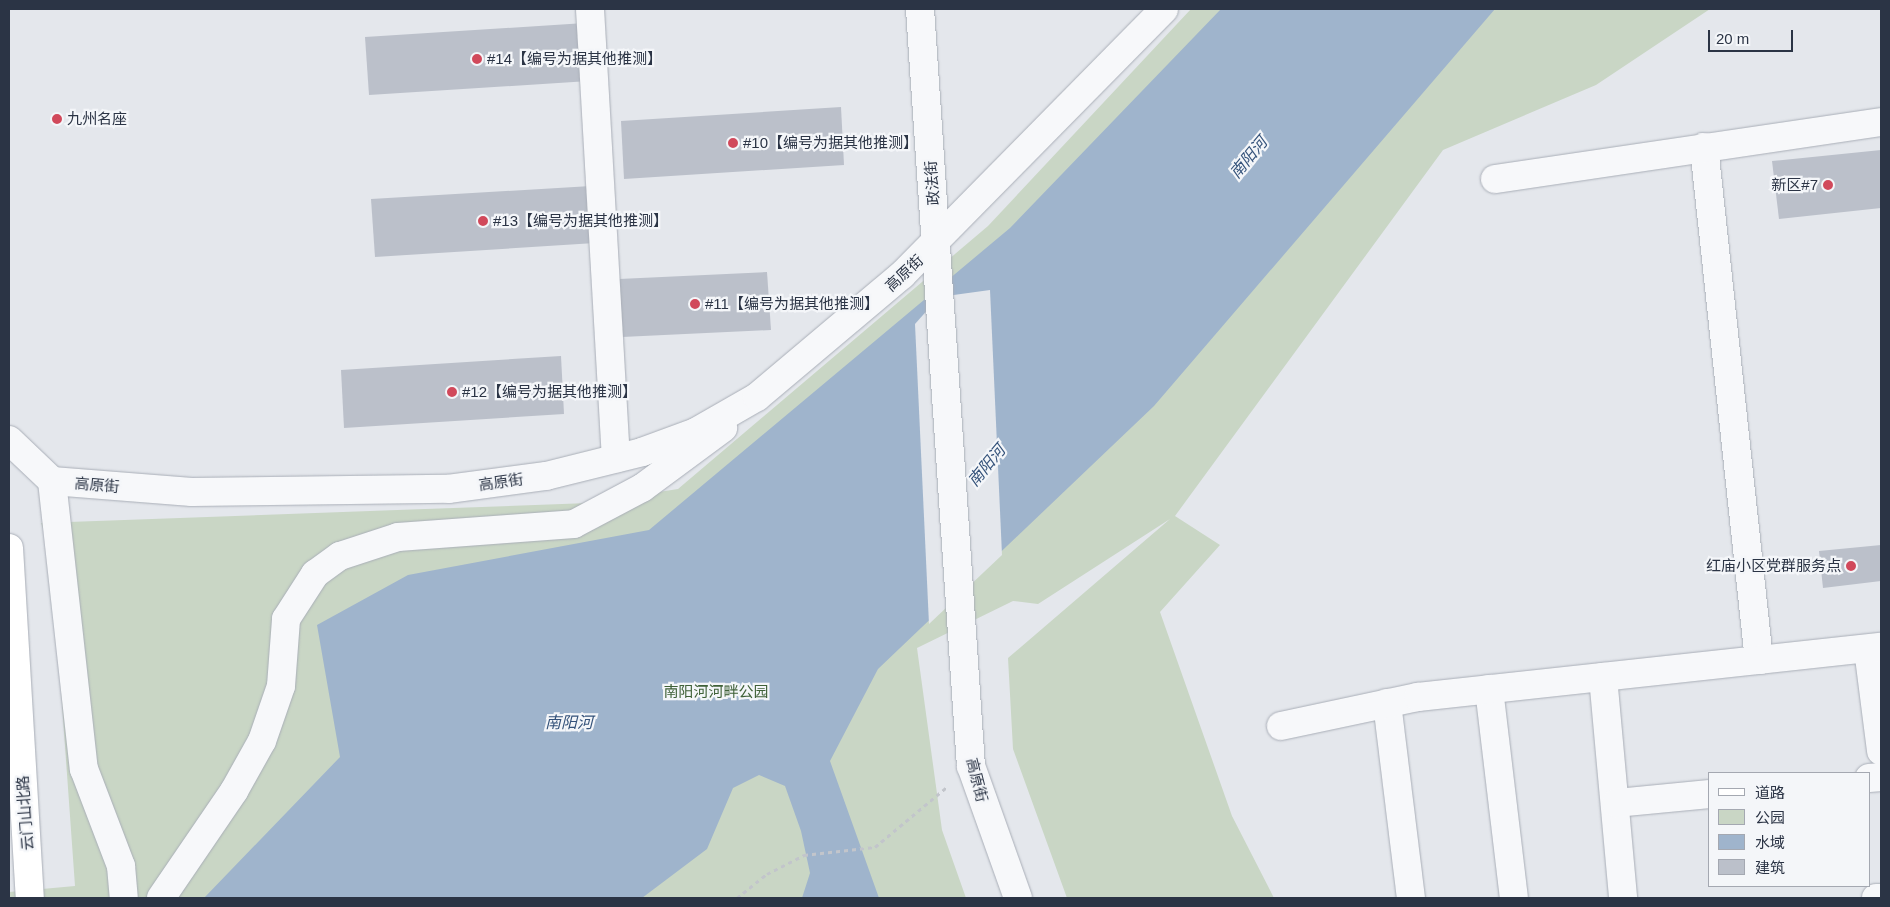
<!DOCTYPE html>
<meta charset="utf-8">
<style>
body{margin:0}
#map{position:relative;width:1890px;height:907px;overflow:hidden;background:#e4e7ec;font-family:Helvetica,"Noto Sans SC",sans-serif}
div>[style]{position:absolute}
.green>*{inset:0;background:#c9d6c5}
.water>*{inset:0;background:#9fb4cc}
.pier>*{inset:0;background:#e4e7ec}
.building>*{inset:0;background:#bbc0ca}
.path>*{height:3px;margin-top:-1.5px;transform-origin:0;background:repeating-linear-gradient(90deg,#c2c5cb 0 4px,transparent 0 8px)}
.roads{filter:drop-shadow(0 0 1px #a9aeb7) drop-shadow(0 0 1px #a9aeb7)}
.minor>*{height:28px;margin:-14px;padding:0 14px;transform-origin:14px;border-radius:14px;background:#f7f8fa}
.major>*{height:28px;margin:-14px;padding:0 14px;transform-origin:14px;border-radius:14px;background:#fff}
.dots>*{width:14px;height:14px;translate:-50% -50%;box-sizing:border-box;border:2px solid #f4f6f9;border-radius:50%}
span{translate:-50% -50%;white-space:nowrap;text-align:center;line-height:1.15;-webkit-text-stroke:4.5px #f4f6f9;paint-order:stroke}
.poi-label{font-size:15px;color:#2b3445}
.left{translate:0 -50%;text-align:left}
.right{translate:-100% -50%;text-align:right}
.street-label{font-size:15px;color:#2b3445}
.park-label{font-size:15px;color:#3f6138}
.water-label{font-size:16px;color:#34527a;font-style:italic}
.frame{position:absolute;inset:0;border:10px solid #2b3445;pointer-events:none}
.legend{position:absolute;left:1708px;top:772px;width:162px;height:115px;box-sizing:border-box;background:#f4f6f9;border:1px solid #a4a8b1;margin:0;padding:6px 9px;list-style:none;font-size:15px;color:#2b3445}
.legend li{display:flex;align-items:center;gap:10px;height:25px}
.legend b{width:25px;border:1px solid #a4a8b1}
.scale{position:absolute;left:1708px;top:30px;width:85px;height:22px;box-sizing:border-box;border:2px solid #2b3445;border-top:0;padding-left:6px;font-size:15px;line-height:18px;white-space:nowrap;color:#2b3445;-webkit-text-stroke:4px #f4f6f9;paint-order:stroke}
</style>
<div id="map">
<div class="green">
<i style="clip-path:polygon(1191px 9px,1710px 9px,1596px 85px,1443px 150px,1175px 516px,1220px 545px,1160px 612px,1232px 816px,1274px 898px,1067px 898px,1013px 749px,1008px 658px,1170px 519px,1038px 604px,1013px 601px,917px 648px,942px 830px,966px 898px,9px 898px,9px 892px,75px 886px,51px 550px,41px 523px,589px 503px,678px 489px,988px 226px)"></i>
</div>
<div class="water">
<i style="clip-path:polygon(1221px 9px,1495px 9px,1154px 406px,878px 669px,830px 761px,879px 898px,802px 898px,810px 873px,801px 831px,785px 786px,759px 775px,733px 788px,707px 849px,642px 898px,204px 898px,340px 757px,317px 625px,408px 575px,649px 530px,1010px 228px)"></i>
</div>
<div class="pier">
<i style="clip-path:polygon(990px 290px,1002px 555px,929px 624px,915px 324px,939px 297px)"></i>
</div>
<div class="building">
<i style="clip-path:polygon(585px 23px,589px 81px,369px 95px,365px 37px)"></i>
<i style="clip-path:polygon(841px 107px,844px 165px,624px 179px,621px 121px)"></i>
<i style="clip-path:polygon(1881px 150px,1881px 208px,1779px 219px,1772px 161px)"></i>
<i style="clip-path:polygon(591px 186px,595px 243px,375px 257px,371px 199px)"></i>
<i style="clip-path:polygon(767px 272px,771px 330px,622px 337px,619px 279px)"></i>
<i style="clip-path:polygon(561px 356px,564px 414px,344px 428px,341px 370px)"></i>
<i style="clip-path:polygon(1881px 545px,1881px 581px,1823px 588px,1819px 551px)"></i>
</div>
<div class="path">
<i style="left:737px;top:898px;width:38px;rotate:-39deg"></i>
<i style="left:767px;top:874px;width:42px;rotate:-27.2deg"></i>
<i style="left:804px;top:855px;width:71px;rotate:-6.4deg"></i>
<i style="left:875px;top:847px;width:95px;rotate:-39.9deg"></i>
</div>
<div class="roads">
<div class="minor">
<i style="left:590px;top:9px;width:450px;rotate:86.7deg"></i>
<i style="left:920px;top:9px;width:759px;rotate:86.15deg"></i>
<i style="left:971px;top:766px;width:140px;rotate:70.4deg"></i>
<i style="left:1704px;top:147px;width:516px;rotate:83.88deg"></i>
<i style="left:1495px;top:179px;width:390px;rotate:-8.4deg"></i>
<i style="left:9px;top:440px;width:59px;rotate:43.6deg"></i>
<i style="left:52px;top:481px;width:140px;rotate:4.5deg"></i>
<i style="left:192px;top:492px;width:256px;rotate:-0.7deg"></i>
<i style="left:448px;top:489px;width:99px;rotate:-7.6deg"></i>
<i style="left:546px;top:476px;width:99px;rotate:-14deg"></i>
<i style="left:642px;top:452px;width:58px;rotate:-20.3deg"></i>
<i style="left:696px;top:432px;width:70px;rotate:-29.8deg"></i>
<i style="left:757px;top:397px;width:189px;rotate:-40.1deg"></i>
<i style="left:902px;top:275px;width:373px;rotate:-45.4deg"></i>
<i style="left:52px;top:481px;width:290px;rotate:83.7deg"></i>
<i style="left:84px;top:769px;width:104px;rotate:69.1deg"></i>
<i style="left:121px;top:866px;width:32px;rotate:85deg"></i>
<i style="left:1868px;top:649px;width:103px;rotate:82.7deg"></i>
<i style="left:1603px;top:677px;width:222px;rotate:84.8deg"></i>
<i style="left:1489px;top:689px;width:210px;rotate:83.2deg"></i>
<i style="left:1387px;top:703px;width:196px;rotate:83deg"></i>
<i style="left:1281px;top:726px;width:140px;rotate:-12deg"></i>
<i style="left:1418px;top:697px;width:466px;rotate:-6.2deg"></i>
<i style="left:1869px;top:778px;width:12px;rotate:-5deg"></i>
<i style="left:1616px;top:803px;width:93px;rotate:-5.5deg"></i>
<i style="left:161px;top:898px;width:130px;rotate:-55.7deg"></i>
<i style="left:234px;top:791px;width:57px;rotate:-60.8deg"></i>
<i style="left:262px;top:741px;width:58px;rotate:-70.9deg"></i>
<i style="left:281px;top:686px;width:67px;rotate:-85.7deg"></i>
<i style="left:286px;top:619px;width:54px;rotate:-57.2deg"></i>
<i style="left:315px;top:574px;width:31px;rotate:-36deg"></i>
<i style="left:340px;top:556px;width:61px;rotate:-18.1deg"></i>
<i style="left:398px;top:537px;width:176px;rotate:-4.2deg"></i>
<i style="left:574px;top:524px;width:77px;rotate:-27.9deg"></i>
<i style="left:642px;top:488px;width:101px;rotate:-36.5deg"></i>
<i style="left:1876px;top:898px;width:5px"></i>
</div>
<div class="major">
<i style="left:9px;top:548px;width:351px;rotate:86.6deg"></i>
</div>
</div>
<div class="dots">
<i style="left:477px;top:59px;background:#d1495b"></i>
<i style="left:57px;top:119px;background:#d1495b"></i>
<i style="left:733px;top:143px;background:#d1495b"></i>
<i style="left:1828px;top:185px;background:#d1495b"></i>
<i style="left:483px;top:221px;background:#d1495b"></i>
<i style="left:695px;top:304px;background:#d1495b"></i>
<i style="left:452px;top:392px;background:#d1495b"></i>
<i style="left:1851px;top:566px;background:#d1495b"></i>
</div>
<div class="poi-label">
<span class="left" style="left:487px;top:59px">#14【编号为据其他推测】</span>
<span class="left" style="left:67px;top:119px">九州名座</span>
<span class="left" style="left:743px;top:143px">#10【编号为据其他推测】</span>
<span class="right" style="left:1818px;top:185px">新区#7</span>
<span class="left" style="left:493px;top:221px">#13【编号为据其他推测】</span>
<span class="left" style="left:705px;top:304px">#11【编号为据其他推测】</span>
<span class="left" style="left:462px;top:392px">#12【编号为据其他推测】</span>
<span class="right" style="left:1841px;top:566px">红庙小区党群服务点</span>
</div>
<div class="street-label">
<span style="left:932px;top:183px;rotate:-94deg">政法街</span>
<span style="left:904px;top:273px;rotate:-43deg">高原街</span>
<span style="left:501px;top:482px;rotate:-8deg">高原街</span>
<span style="left:97px;top:485px;rotate:5deg">高原街</span>
<span style="left:977px;top:780px;rotate:76deg">高原街</span>
<span style="left:25px;top:813px;rotate:-94deg">云门山北路</span>
</div>
<div class="park-label">
<span style="left:716px;top:692px">南阳河河畔公园</span>
</div>
<div class="water-label">
<span style="left:1249px;top:158px;rotate:-50deg">南阳河</span>
<span style="left:987px;top:466px;rotate:-50deg">南阳河</span>
<span style="left:569px;top:723px">南阳河</span>
</div>
<div class="frame"></div>
<ul class="legend">
<li><b style="height:6px;background:#fff"></b>道路</li>
<li><b style="height:14px;background:#c9d6c5"></b>公园</li>
<li><b style="height:14px;background:#9fb4cc"></b>水域</li>
<li><b style="height:14px;background:#bbc0ca"></b>建筑</li>
</ul>
<div class="scale">20 m</div>
</div>
